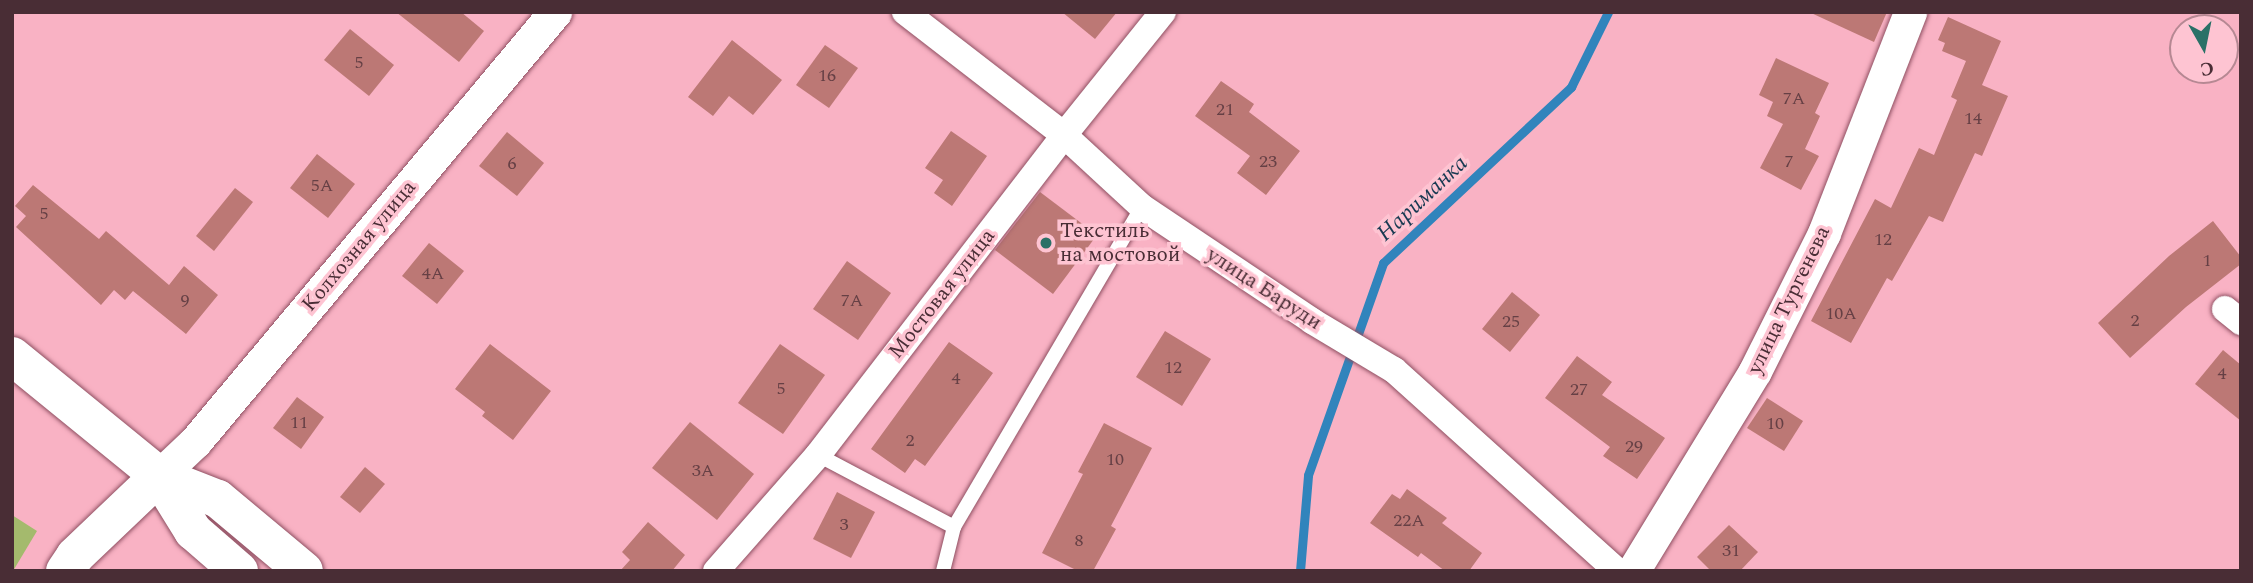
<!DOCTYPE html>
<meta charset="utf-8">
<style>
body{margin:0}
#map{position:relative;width:2253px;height:583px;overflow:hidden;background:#f9b2c4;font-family:Spectral,serif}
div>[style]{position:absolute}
.green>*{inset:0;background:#a4ba6d}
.stream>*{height:9px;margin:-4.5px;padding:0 4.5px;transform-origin:4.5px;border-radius:4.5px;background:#3184bc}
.building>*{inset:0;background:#bc7875}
.roads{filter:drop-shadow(0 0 2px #8f5062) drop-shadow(0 0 2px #8f5062)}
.service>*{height:14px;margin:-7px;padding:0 7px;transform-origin:7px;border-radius:7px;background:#fff}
.minor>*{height:26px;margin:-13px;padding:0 13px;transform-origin:13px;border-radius:13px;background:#fff}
.tertiary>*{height:33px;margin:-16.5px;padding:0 16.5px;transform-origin:16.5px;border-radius:16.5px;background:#fff}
.secondary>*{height:38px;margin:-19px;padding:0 19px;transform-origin:19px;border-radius:19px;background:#fff}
.primary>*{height:38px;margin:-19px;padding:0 19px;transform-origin:19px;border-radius:19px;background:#fff}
.dots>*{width:19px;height:19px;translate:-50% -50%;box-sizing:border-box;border:4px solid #fec4d2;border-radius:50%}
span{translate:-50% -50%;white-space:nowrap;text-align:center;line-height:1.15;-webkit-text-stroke:7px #fec4d2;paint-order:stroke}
.number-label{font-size:18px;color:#664045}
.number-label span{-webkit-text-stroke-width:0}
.poi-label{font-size:21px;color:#492d35}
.left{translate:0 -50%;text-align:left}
.street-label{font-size:21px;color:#492d35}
.water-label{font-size:23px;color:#183a52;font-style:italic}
.frame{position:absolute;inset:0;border:14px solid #492d35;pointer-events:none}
.north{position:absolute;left:2169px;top:14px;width:70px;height:70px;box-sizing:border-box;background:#fec4d2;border:2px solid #b68893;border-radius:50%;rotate:171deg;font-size:19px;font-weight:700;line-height:28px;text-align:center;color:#492d35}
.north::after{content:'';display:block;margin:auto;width:24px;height:32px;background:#2a7167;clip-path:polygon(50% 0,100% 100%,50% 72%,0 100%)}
</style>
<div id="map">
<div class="green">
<i style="clip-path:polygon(12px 515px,37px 531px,13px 571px,12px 571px)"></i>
</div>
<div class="stream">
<i style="left:1300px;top:571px;width:96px;rotate:-85.2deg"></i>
<i style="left:1308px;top:475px;width:225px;rotate:-70.5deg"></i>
<i style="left:1383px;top:263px;width:258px;rotate:-43.1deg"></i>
<i style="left:1571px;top:87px;width:84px;rotate:-63.7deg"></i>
</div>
<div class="building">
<i style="clip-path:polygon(396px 12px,461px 12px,484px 31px,459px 62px)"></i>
<i style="clip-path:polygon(1062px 12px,1117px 12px,1095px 39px)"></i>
<i style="clip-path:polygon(1809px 12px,1887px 12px,1874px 42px)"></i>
<i style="clip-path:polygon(1948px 17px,2001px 41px,1982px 85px,2008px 96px,1982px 156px,1975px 153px,1943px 222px,1929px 216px,1892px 281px,1887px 278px,1851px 343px,1811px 321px,1875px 199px,1891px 208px,1919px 148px,1934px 155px,1957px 100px,1951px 97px,1966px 61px,1942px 51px,1945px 43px,1938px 40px)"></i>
<i style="clip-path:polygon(350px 29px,394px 65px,369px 96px,324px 60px)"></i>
<i style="clip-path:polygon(732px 40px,782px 80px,753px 115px,729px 96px,713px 116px,688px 97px)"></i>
<i style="clip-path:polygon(825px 45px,858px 68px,829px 108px,796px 85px)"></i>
<i style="clip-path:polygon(1776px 58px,1829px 83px,1815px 113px,1820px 116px,1805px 149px,1819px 156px,1801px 190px,1760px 168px,1783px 124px,1767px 116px,1773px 102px,1759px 95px)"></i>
<i style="clip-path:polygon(1221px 81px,1254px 104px,1249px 112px,1300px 151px,1266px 195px,1237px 173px,1250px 156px,1195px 116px)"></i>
<i style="clip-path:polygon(951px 131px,987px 156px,952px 206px,934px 193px,943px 180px,925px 168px)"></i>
<i style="clip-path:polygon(507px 132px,544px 163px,517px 196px,479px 166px)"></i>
<i style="clip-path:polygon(317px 154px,355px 184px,328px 218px,290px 188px)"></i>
<i style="clip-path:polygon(33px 185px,99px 239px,106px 231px,169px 285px,184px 266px,218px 295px,186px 334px,133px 291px,125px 300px,114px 290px,101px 305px,16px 227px,26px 216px,15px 206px)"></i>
<i style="clip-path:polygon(235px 188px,253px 202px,214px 251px,196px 236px)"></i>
<i style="clip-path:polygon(1040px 192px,1097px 235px,1053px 294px,995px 250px)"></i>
<i style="clip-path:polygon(2213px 221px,2241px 257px,2241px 264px,2186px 307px,2130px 358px,2098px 323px,2169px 256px)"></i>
<i style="clip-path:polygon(429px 243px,464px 271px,437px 304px,402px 276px)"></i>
<i style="clip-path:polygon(847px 261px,891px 293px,858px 340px,813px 309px)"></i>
<i style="clip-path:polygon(1512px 292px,1540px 315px,1510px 352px,1482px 329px)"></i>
<i style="clip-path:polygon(1165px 331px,1211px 359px,1182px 406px,1136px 377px)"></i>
<i style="clip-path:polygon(949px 342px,993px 373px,925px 466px,915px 459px,905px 473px,871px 449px)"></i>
<i style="clip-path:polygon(490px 344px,551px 391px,513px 440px,482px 416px,485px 412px,455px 389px)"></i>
<i style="clip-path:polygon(780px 344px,825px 375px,783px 434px,738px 403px)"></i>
<i style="clip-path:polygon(2223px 350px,2241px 365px,2241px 421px,2195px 384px)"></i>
<i style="clip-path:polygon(1577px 356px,1612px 382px,1602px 395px,1665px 438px,1637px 479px,1603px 456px,1610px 447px,1545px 398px)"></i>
<i style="clip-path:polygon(297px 397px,324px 417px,301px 449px,273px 428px)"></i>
<i style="clip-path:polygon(1767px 398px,1803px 421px,1784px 451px,1747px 428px)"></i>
<i style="clip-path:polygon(690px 422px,754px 474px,717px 520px,652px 468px)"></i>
<i style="clip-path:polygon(1104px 423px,1152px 448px,1111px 526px,1116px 529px,1093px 571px,1078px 571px,1042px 553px,1083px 474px,1078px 472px)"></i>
<i style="clip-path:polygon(365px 467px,385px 484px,360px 513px,340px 497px)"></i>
<i style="clip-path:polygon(1407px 489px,1447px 518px,1442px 523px,1482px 553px,1469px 571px,1445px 571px,1421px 553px,1418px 557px,1370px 523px,1392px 494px,1400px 499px)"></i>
<i style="clip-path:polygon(837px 492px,875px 512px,851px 558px,813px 539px)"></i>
<i style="clip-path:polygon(648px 522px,685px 555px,672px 571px,620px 571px,630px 560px,622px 552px)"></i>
<i style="clip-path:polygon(1729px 525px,1758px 552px,1740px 571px,1711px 571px,1697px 557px)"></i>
</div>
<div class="roads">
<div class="service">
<i style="left:818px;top:455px;width:154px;rotate:27.9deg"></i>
<i style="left:943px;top:571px;width:45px;rotate:-76deg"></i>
<i style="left:954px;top:527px;width:371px;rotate:-59.6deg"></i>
</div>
<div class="minor">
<i style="left:905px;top:12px;width:201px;rotate:37.7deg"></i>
<i style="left:1064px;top:135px;width:106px;rotate:42.7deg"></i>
<i style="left:1142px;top:207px;width:205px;rotate:33.8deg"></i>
<i style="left:1312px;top:321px;width:96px;rotate:30.9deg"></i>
<i style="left:1394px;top:370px;width:300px;rotate:42deg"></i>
<i style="left:2225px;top:309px;width:21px;rotate:39deg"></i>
<i style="left:716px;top:571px;width:154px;rotate:-48.7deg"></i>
<i style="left:818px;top:455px;width:404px;rotate:-52.4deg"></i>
<i style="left:1064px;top:135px;width:158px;rotate:-51.2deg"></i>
</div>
<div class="tertiary">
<i style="left:159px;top:476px;width:50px;rotate:-43.4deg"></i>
<i style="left:195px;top:442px;width:561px;rotate:-50.06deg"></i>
<i style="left:1633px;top:571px;width:234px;rotate:-58.6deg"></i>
<i style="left:1755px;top:371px;width:154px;rotate:-63.4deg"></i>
<i style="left:1824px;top:233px;width:237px;rotate:-68.7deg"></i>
</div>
<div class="secondary">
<i style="left:65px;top:571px;width:18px;rotate:-56deg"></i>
<i style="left:75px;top:556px;width:116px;rotate:-43.6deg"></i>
</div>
<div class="primary">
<i style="left:12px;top:356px;width:190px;rotate:39.2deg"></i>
<i style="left:159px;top:476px;width:63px;rotate:21.3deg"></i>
<i style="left:218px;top:499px;width:112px;rotate:39.9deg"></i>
<i style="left:159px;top:476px;width:65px;rotate:58.3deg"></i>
<i style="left:193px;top:531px;width:61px;rotate:41deg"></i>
</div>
</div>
<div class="dots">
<i style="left:1046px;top:243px;background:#2a7167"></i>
</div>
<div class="number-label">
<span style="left:359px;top:63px">5</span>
<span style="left:827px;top:76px">16</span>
<span style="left:1794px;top:99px">7А</span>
<span style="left:1225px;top:110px">21</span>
<span style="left:1973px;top:119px">14</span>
<span style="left:1268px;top:162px">23</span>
<span style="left:1789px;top:162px">7</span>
<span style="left:512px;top:164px">6</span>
<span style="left:322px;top:186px">5А</span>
<span style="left:44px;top:214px">5</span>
<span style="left:1883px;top:240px">12</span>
<span style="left:2207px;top:261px">1</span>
<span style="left:433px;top:274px">4А</span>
<span style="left:185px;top:301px">9</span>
<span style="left:852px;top:301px">7А</span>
<span style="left:1841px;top:314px">10А</span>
<span style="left:2135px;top:321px">2</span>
<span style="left:1511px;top:322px">25</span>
<span style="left:1173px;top:368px">12</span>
<span style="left:2222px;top:374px">4</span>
<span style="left:956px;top:379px">4</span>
<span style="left:781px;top:389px">5</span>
<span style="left:1579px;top:390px">27</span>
<span style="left:299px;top:423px">11</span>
<span style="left:1775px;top:424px">10</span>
<span style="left:910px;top:441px">2</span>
<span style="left:1634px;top:447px">29</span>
<span style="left:1115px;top:460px">10</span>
<span style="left:703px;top:471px">3А</span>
<span style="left:1409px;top:521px">22А</span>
<span style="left:844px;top:525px">3</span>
<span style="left:1079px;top:541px">8</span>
<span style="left:1731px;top:551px">31</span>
</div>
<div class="poi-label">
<span class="left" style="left:1060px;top:243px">Текстиль<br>на мостовой</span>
</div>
<div class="street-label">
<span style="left:359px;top:246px;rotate:-50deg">Колхозная улица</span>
<span style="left:1264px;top:289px;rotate:33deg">улица Баруди</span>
<span style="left:942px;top:294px;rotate:-52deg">Мостовая улица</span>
<span style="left:1789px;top:300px;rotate:-64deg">улица Тургенева</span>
</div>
<div class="water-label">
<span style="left:1423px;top:199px;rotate:-43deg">Нариманка</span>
</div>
<div class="frame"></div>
<div class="north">С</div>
</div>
